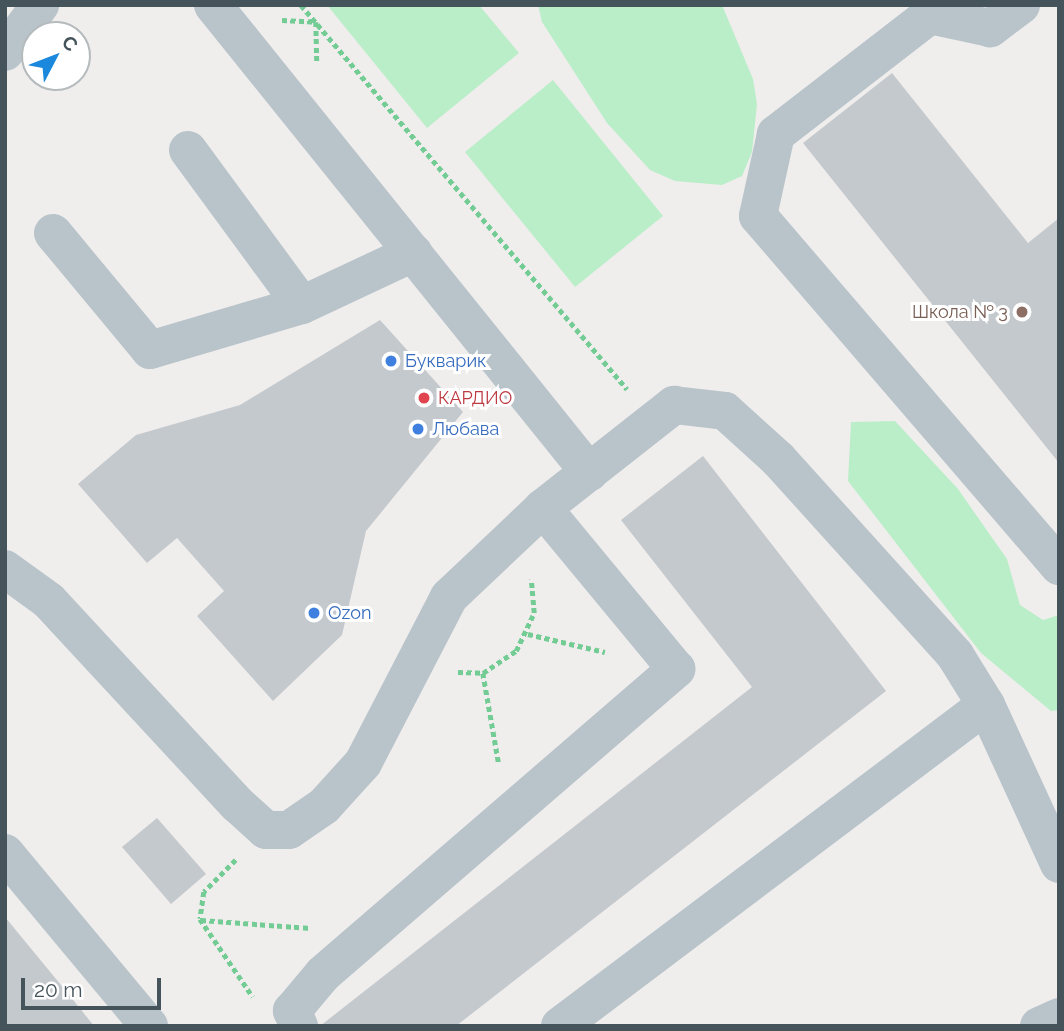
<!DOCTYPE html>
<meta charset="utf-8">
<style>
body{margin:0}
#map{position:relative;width:1064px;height:1031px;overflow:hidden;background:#f0eded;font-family:Raleway,sans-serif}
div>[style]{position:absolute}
.green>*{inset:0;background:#baeec8}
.building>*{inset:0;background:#c4c9cd}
.path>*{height:4.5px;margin-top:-2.25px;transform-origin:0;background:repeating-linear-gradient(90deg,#73cc94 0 5px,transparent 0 8.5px)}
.minor>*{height:38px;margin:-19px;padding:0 19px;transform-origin:19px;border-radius:19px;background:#b8c4ca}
.dots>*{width:19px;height:19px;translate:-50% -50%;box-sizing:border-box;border:4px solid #fff;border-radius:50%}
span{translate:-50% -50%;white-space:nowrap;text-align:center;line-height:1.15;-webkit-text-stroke:6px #fff;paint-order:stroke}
.education-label{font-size:18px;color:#785e54}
.right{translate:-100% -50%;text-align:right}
.shop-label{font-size:18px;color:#366cbe}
.left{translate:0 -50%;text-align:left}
.health-label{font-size:18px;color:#be3a42}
.frame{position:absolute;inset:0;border:7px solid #45535a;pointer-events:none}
.north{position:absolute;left:21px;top:21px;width:70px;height:70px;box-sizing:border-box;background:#fff;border:2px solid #b5babd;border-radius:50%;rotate:48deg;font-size:19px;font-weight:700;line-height:28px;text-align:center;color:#45535a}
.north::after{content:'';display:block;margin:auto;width:24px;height:32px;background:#1988dd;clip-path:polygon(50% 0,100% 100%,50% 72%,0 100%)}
.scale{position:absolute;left:21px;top:978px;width:140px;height:32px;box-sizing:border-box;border:4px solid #45535a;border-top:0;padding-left:9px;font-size:21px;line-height:24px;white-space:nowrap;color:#45535a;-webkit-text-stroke:5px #fff;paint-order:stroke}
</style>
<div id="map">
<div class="green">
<i style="clip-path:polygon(327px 5px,479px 5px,519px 53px,427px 128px)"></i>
<i style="clip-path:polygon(538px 5px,722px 5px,753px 79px,757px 104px,752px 152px,742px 176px,722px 185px,675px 181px,650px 170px,607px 123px,542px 22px)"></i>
<i style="clip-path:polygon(553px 80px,663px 216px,575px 287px,465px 152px)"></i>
<i style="clip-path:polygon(895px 421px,958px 489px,1007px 559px,1020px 605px,1043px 620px,1059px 615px,1059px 710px,1051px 711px,981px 653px,848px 481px,851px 422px)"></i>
</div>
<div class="building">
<i style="clip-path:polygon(892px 73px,1028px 243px,1059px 218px,1059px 463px,803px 143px)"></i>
<i style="clip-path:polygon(380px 320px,463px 412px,366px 531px,342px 635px,273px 701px,197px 616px,224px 591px,177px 538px,147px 563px,78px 484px,136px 435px,240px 405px)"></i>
<i style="clip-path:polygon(703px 456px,886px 691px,456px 1026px,320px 1026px,752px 687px,621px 520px)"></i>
<i style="clip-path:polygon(157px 818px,206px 874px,171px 904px,122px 847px)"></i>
<i style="clip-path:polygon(5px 917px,70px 996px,94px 1026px,5px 1026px)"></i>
</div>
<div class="path">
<i style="left:301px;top:5px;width:504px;rotate:49.67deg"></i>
<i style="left:282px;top:20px;width:34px;rotate:3deg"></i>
<i style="left:316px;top:22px;width:42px;rotate:88.6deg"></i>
<i style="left:528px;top:634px;width:79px;rotate:13.2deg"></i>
<i style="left:458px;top:672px;width:25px;rotate:2deg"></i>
<i style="left:483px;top:673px;width:40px;rotate:-34deg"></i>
<i style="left:516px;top:651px;width:42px;rotate:-64.7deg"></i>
<i style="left:534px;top:613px;width:34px;rotate:-95deg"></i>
<i style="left:483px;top:673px;width:93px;rotate:80.1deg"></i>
<i style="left:236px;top:860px;width:45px;rotate:135deg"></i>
<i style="left:204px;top:892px;width:27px;rotate:98deg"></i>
<i style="left:200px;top:919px;width:94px;rotate:55.8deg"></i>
<i style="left:201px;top:920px;width:110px;rotate:4.2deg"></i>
</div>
<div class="minor">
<i style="left:213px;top:5px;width:600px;rotate:51.16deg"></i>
<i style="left:1021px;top:5px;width:39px;rotate:143deg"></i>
<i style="left:990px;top:28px;width:61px;rotate:-167.8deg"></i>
<i style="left:930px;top:15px;width:195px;rotate:142.3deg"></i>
<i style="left:776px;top:134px;width:84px;rotate:102.4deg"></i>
<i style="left:758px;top:216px;width:462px;rotate:49.3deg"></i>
<i style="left:5px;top:52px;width:59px;rotate:-53.3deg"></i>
<i style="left:188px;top:150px;width:192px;rotate:53.7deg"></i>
<i style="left:53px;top:233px;width:152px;rotate:50.3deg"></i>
<i style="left:150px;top:350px;width:159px;rotate:-16.5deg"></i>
<i style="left:302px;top:305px;width:123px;rotate:-25.1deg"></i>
<i style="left:5px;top:569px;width:54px;rotate:36deg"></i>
<i style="left:49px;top:601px;width:277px;rotate:47.2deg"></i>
<i style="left:237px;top:804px;width:39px;rotate:42deg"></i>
<i style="left:266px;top:830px;width:23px"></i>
<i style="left:289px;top:830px;width:42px;rotate:-34.4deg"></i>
<i style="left:324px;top:806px;width:58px;rotate:-47.8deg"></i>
<i style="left:363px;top:763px;width:187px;rotate:-62.6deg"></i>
<i style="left:449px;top:597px;width:129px;rotate:-43.4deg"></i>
<i style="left:5px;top:853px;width:225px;rotate:50.2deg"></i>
<i style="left:299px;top:1026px;width:17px;rotate:-115deg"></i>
<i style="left:292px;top:1011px;width:48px;rotate:-50deg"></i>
<i style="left:323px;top:974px;width:467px;rotate:-40.8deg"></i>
<i style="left:676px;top:669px;width:209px;rotate:-129.6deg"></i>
<i style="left:543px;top:508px;width:167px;rotate:-38.2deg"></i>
<i style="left:674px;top:405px;width:51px;rotate:6.7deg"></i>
<i style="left:725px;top:411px;width:72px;rotate:42.2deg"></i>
<i style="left:778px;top:459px;width:264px;rotate:47.9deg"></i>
<i style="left:955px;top:655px;width:59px;rotate:58.2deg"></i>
<i style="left:986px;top:705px;width:175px;rotate:65.3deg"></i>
<i style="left:560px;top:1026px;width:533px;rotate:-37deg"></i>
<i style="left:1039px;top:1026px;width:22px;rotate:-24deg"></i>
</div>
<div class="dots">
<i style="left:1022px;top:312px;background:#8d6e63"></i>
<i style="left:391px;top:361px;background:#3f7fe0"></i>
<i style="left:424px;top:398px;background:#e0444e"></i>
<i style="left:418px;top:429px;background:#3f7fe0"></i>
<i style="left:314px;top:613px;background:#3f7fe0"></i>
</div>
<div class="education-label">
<span class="right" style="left:1008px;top:312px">Школа № 3</span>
</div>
<div class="shop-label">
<span class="left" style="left:405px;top:361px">Букварик</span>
<span class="left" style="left:432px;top:429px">Любава</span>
<span class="left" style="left:328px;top:613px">Ozon</span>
</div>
<div class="health-label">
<span class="left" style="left:438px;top:398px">КАРДИО</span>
</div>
<div class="frame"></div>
<div class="north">С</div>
<div class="scale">20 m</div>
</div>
